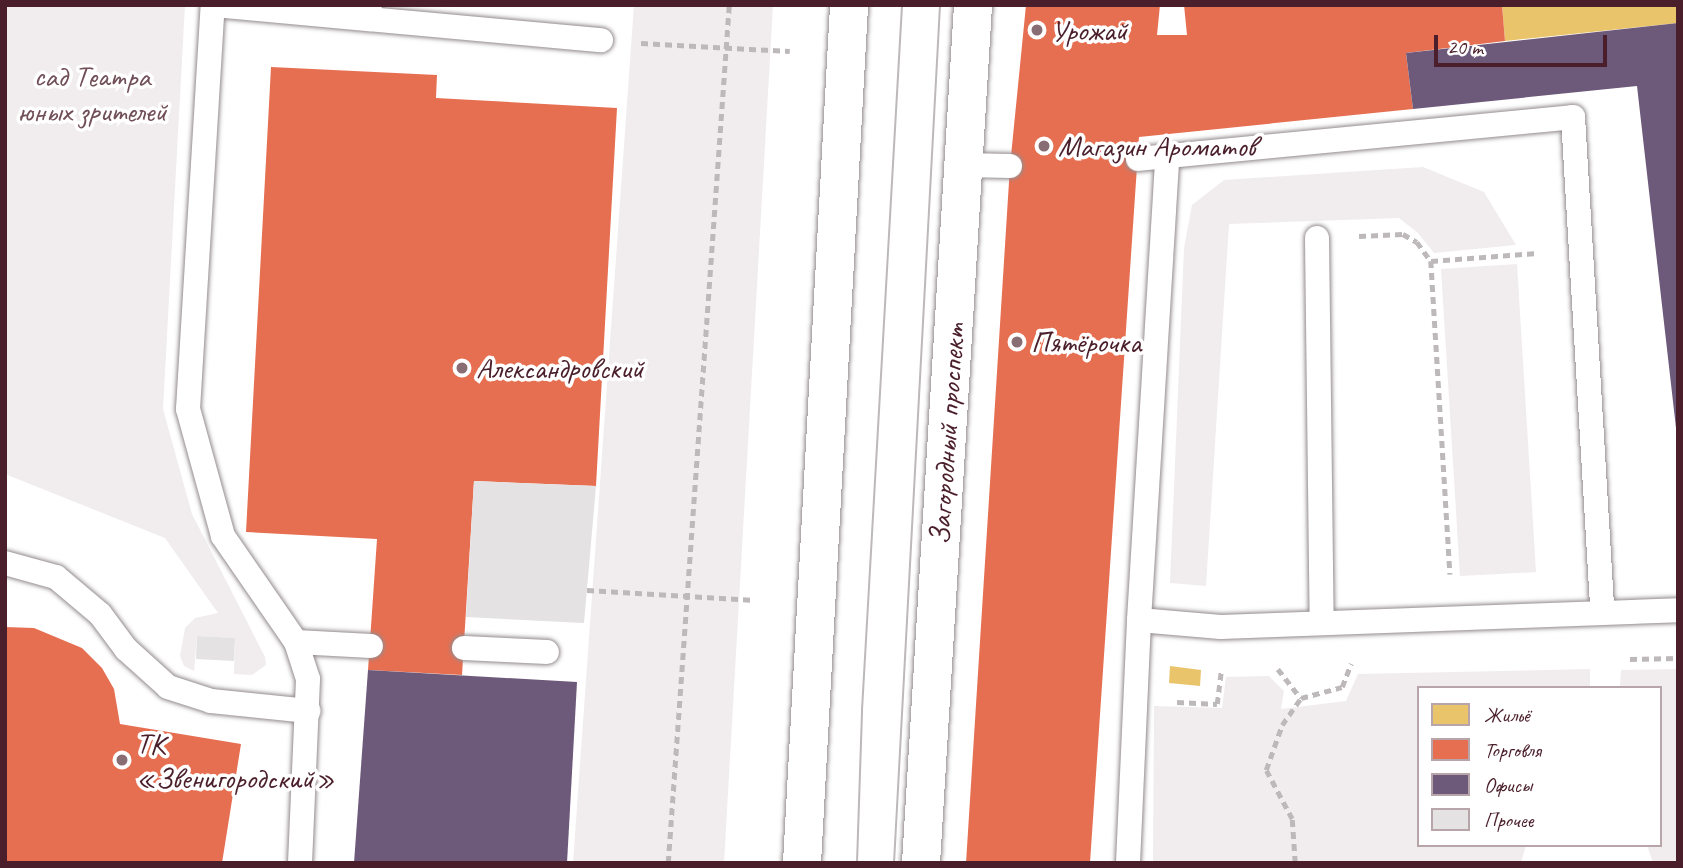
<!DOCTYPE html>
<meta charset="utf-8">
<style>
body{margin:0}
#map{position:relative;width:1683px;height:868px;overflow:hidden;background:#fff;font-family:Caveat,sans-serif}
div>[style]{position:absolute}
.built>*{inset:0;background:#f1edee}
.homes>*{inset:0;background:#e9c46a}
.shops>*{inset:0;background:#e76f51}
.offices>*{inset:0;background:#6d597a}
.building>*{inset:0;background:#e4e2e3}
.path>*{height:4.5px;margin-top:-2.25px;transform-origin:0;background:repeating-linear-gradient(90deg,#bdb8b9 0 7px,transparent 0 12px)}
.roads{filter:drop-shadow(0 0 2px #948c8e) drop-shadow(0 0 2px #948c8e)}
.service>*{height:24px;margin:-12px;padding:0 12px;transform-origin:12px;border-radius:12px;background:#fff}
.primary>*{height:38px;margin:-19px;padding:0 19px;transform-origin:19px;border-radius:19px;background:#fff}
.tram>*{height:2px;margin:-1px;padding:0 1px;transform-origin:1px;border-radius:1px;background:#bdb8b9}
.dots>*{width:19px;height:19px;translate:-50% -50%;box-sizing:border-box;border:4px solid #fff;border-radius:50%}
span{translate:-50% -50%;white-space:nowrap;text-align:center;line-height:1.15;-webkit-text-stroke:7px #fff;paint-order:stroke}
.poi-label{font-size:30px;color:#4a1f2b}
.left{translate:0 -50%;text-align:left}
.park-label{font-size:30px;color:#714f58}
.street-label{font-size:30px;color:#4a1f2b}
.frame{position:absolute;inset:0;border:7px solid #4a1f2b;pointer-events:none}
.legend{position:absolute;left:1417px;top:686px;width:245px;height:161px;box-sizing:border-box;background:#fff;border:2px solid #b7a5aa;margin:0;padding:9px 12px;list-style:none;font-size:21px;color:#4a1f2b}
.legend li{display:flex;align-items:center;gap:14px;height:35px}
.legend b{width:35px;border:2px solid #b7a5aa}
.scale{position:absolute;left:1434px;top:35px;width:173px;height:32px;box-sizing:border-box;border:4px solid #4a1f2b;border-top:0;padding-left:9px;font-size:21px;line-height:24px;white-space:nowrap;color:#4a1f2b;-webkit-text-stroke:5px #fff;paint-order:stroke}
</style>
<div id="map">
<div class="built">
<i style="clip-path:polygon(5px 5px,185px 5px,163px 409px,192px 514px,265px 657px,266px 665px,252px 675px,234px 674px,235px 638px,197px 636px,194px 671px,184px 666px,180px 656px,185px 628px,195px 618px,218px 613px,165px 538px,5px 474px)"></i>
<i style="clip-path:polygon(634px 5px,773px 5px,724px 863px,573px 863px)"></i>
<i style="clip-path:polygon(1423px 167px,1484px 192px,1516px 245px,1434px 253px,1418px 233px,1399px 218px,1229px 224px,1206px 586px,1170px 583px,1184px 248px,1192px 205px,1224px 180px)"></i>
<i style="clip-path:polygon(1517px 264px,1536px 572px,1460px 576px,1441px 269px)"></i>
<i style="clip-path:polygon(1590px 669px,1590px 688px,1419px 688px,1419px 845px,1526px 845px,1521px 863px,1153px 863px,1154px 706px,1222px 708px,1226px 677px,1269px 676px,1284px 691px,1281px 709px,1346px 701px,1358px 674px)"></i>
<i style="clip-path:polygon(1678px 669px,1678px 863px,1653px 863px,1647px 845px,1660px 845px,1660px 688px,1620px 688px,1621px 670px)"></i>
</div>
<div class="homes">
<i style="clip-path:polygon(1502px 5px,1678px 5px,1678px 23px,1505px 41px)"></i>
<i style="clip-path:polygon(1170px 666px,1201px 670px,1200px 686px,1169px 683px)"></i>
</div>
<div class="shops">
<i style="clip-path:polygon(1026px 5px,1160px 5px,1157px 35px,1187px 35px,1184px 5px,1502px 5px,1505px 41px,1406px 53px,1413px 109px,1139px 137px,1090px 863px,966px 863px,1010px 166px)"></i>
<i style="clip-path:polygon(271px 67px,437px 75px,436px 98px,617px 108px,596px 486px,474px 481px,462px 675px,368px 670px,377px 539px,246px 532px)"></i>
<i style="clip-path:polygon(5px 627px,34px 628px,82px 648px,102px 668px,114px 689px,120px 724px,241px 744px,222px 863px,5px 863px)"></i>
</div>
<div class="offices">
<i style="clip-path:polygon(1678px 23px,1678px 428px,1676px 428px,1637px 86px,1413px 109px,1406px 53px)"></i>
<i style="clip-path:polygon(368px 670px,577px 682px,567px 863px,354px 863px)"></i>
</div>
<div class="building">
<i style="clip-path:polygon(474px 481px,596px 486px,584px 623px,466px 617px)"></i>
<i style="clip-path:polygon(197px 636px,235px 638px,234px 661px,196px 659px)"></i>
</div>
<div class="path">
<i style="left:641px;top:43px;width:149px;rotate:3.1deg"></i>
<i style="left:1359px;top:236px;width:44px;rotate:-2.6deg"></i>
<i style="left:1403px;top:234px;width:16px;rotate:30deg"></i>
<i style="left:1417px;top:242px;width:24px;rotate:54deg"></i>
<i style="left:1431px;top:261px;width:314px;rotate:86.5deg"></i>
<i style="left:1431px;top:261px;width:107px;rotate:-4.3deg"></i>
<i style="left:587px;top:590px;width:168px;rotate:3.4deg"></i>
<i style="left:1630px;top:659px;width:48px;rotate:-1.2deg"></i>
<i style="left:1278px;top:669px;width:37px;rotate:52deg"></i>
<i style="left:1177px;top:702px;width:40px;rotate:2.9deg"></i>
<i style="left:1217px;top:704px;width:35px;rotate:-83deg"></i>
<i style="left:668px;top:863px;width:860px;rotate:-85.93deg"></i>
<i style="left:1295px;top:863px;width:44px;rotate:-93.9deg"></i>
<i style="left:1292px;top:819px;width:55px;rotate:-118deg"></i>
<i style="left:1266px;top:770px;width:48px;rotate:-70.4deg"></i>
<i style="left:1282px;top:725px;width:33px;rotate:-55deg"></i>
<i style="left:1301px;top:698px;width:42px;rotate:-15deg"></i>
<i style="left:1342px;top:687px;width:25px;rotate:-69deg"></i>
</div>
<div class="roads">
<div class="service">
<i style="left:370px;top:5px;width:14px;rotate:98deg"></i>
<i style="left:368px;top:19px;width:234px;rotate:5.2deg"></i>
<i style="left:1138px;top:159px;width:437px;rotate:-5.5deg"></i>
<i style="left:1573px;top:117px;width:496px;rotate:86.6deg"></i>
<i style="left:964px;top:165px;width:46px;rotate:1.2deg"></i>
<i style="left:1317px;top:238px;width:385px;rotate:89.3deg"></i>
<i style="left:5px;top:563px;width:53px;rotate:15.4deg"></i>
<i style="left:56px;top:577px;width:57px;rotate:40.1deg"></i>
<i style="left:100px;top:614px;width:44px;rotate:53.4deg"></i>
<i style="left:126px;top:649px;width:57px;rotate:42.1deg"></i>
<i style="left:168px;top:687px;width:45px;rotate:18deg"></i>
<i style="left:211px;top:701px;width:98px;rotate:5.9deg"></i>
<i style="left:1139px;top:620px;width:82px;rotate:4.9deg"></i>
<i style="left:1221px;top:627px;width:457px;rotate:-2.1deg"></i>
<i style="left:296px;top:642px;width:75px;rotate:3.1deg"></i>
<i style="left:464px;top:648px;width:83px;rotate:2.8deg"></i>
<i style="left:300px;top:863px;width:184px;rotate:-87.5deg"></i>
<i style="left:308px;top:679px;width:39px;rotate:-108deg"></i>
<i style="left:296px;top:642px;width:129px;rotate:-124.6deg"></i>
<i style="left:223px;top:536px;width:132px;rotate:-105.4deg"></i>
<i style="left:188px;top:409px;width:405px;rotate:-86.5deg"></i>
<i style="left:213px;top:5px;width:156px;rotate:5.2deg"></i>
<i style="left:1128px;top:863px;width:243px;rotate:-87.4deg"></i>
<i style="left:1139px;top:620px;width:462px;rotate:-86.5deg"></i>
</div>
<div class="primary">
<i style="left:802px;top:863px;width:859px;rotate:-86.86deg"></i>
<i style="left:921px;top:863px;width:860px;rotate:-86.53deg"></i>
</div>
</div>
<div class="tram">
<i style="left:857px;top:863px;width:153px;rotate:-88.1deg"></i>
<i style="left:862px;top:710px;width:706px;rotate:-86.75deg"></i>
<i style="left:894px;top:863px;width:859px;rotate:-86.93deg"></i>
</div>
<div class="dots">
<i style="left:1037px;top:30px;background:#896d75"></i>
<i style="left:1044px;top:146px;background:#896d75"></i>
<i style="left:1017px;top:342px;background:#896d75"></i>
<i style="left:462px;top:368px;background:#896d75"></i>
<i style="left:122px;top:760px;background:#896d75"></i>
</div>
<div class="poi-label">
<span class="left" style="left:1051px;top:30px">Урожай</span>
<span class="left" style="left:1058px;top:146px">Магазин Ароматов</span>
<span class="left" style="left:1031px;top:342px">Пятёрочка</span>
<span class="left" style="left:476px;top:368px">Александровский</span>
<span class="left" style="left:136px;top:760px">ТК<br>«Звенигородский»</span>
</div>
<div class="park-label">
<span style="left:92px;top:93px">сад Театра<br>юных зрителей</span>
</div>
<div class="street-label">
<span style="left:947px;top:434px;rotate:-86deg">Загородный проспект</span>
</div>
<div class="frame"></div>
<ul class="legend">
<li><b style="height:19px;background:#e9c46a"></b>Жильё</li>
<li><b style="height:19px;background:#e76f51"></b>Торговля</li>
<li><b style="height:19px;background:#6d597a"></b>Офисы</li>
<li><b style="height:19px;background:#e4e2e3"></b>Прочее</li>
</ul>
<div class="scale">20 m</div>
</div>
